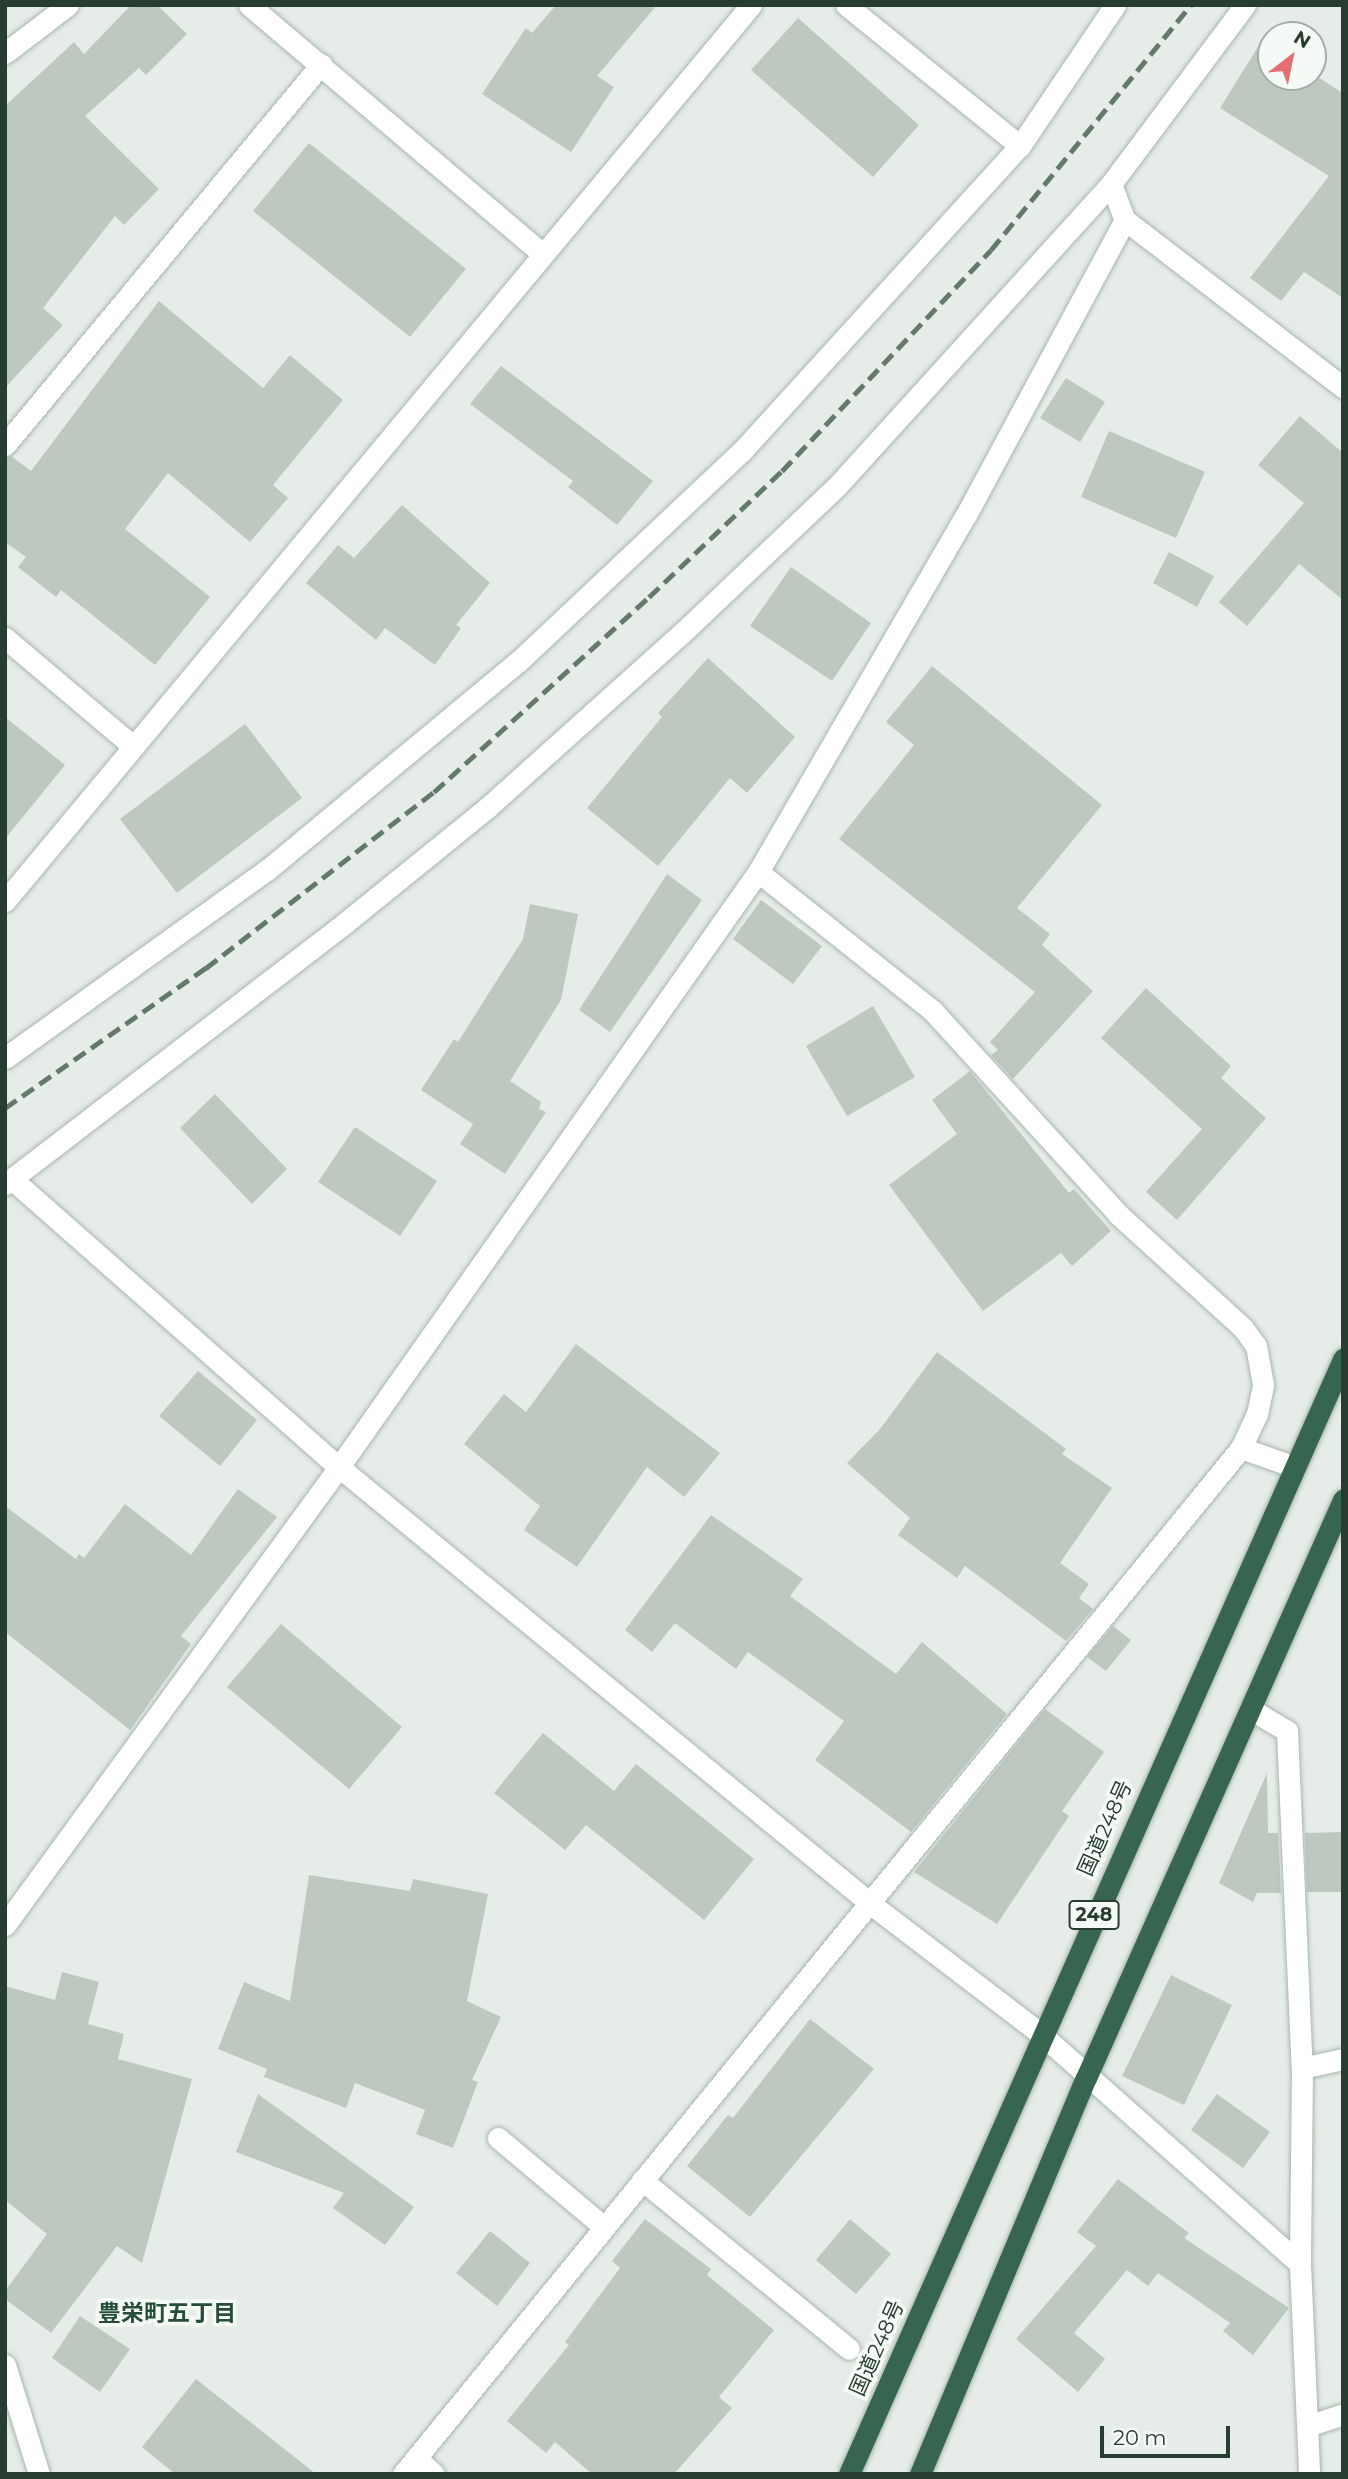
<!DOCTYPE html>
<meta charset="utf-8">
<style>
body{margin:0}
#map{position:relative;width:1348px;height:2479px;overflow:hidden;background:#e6ede8;font-family:Montserrat,"Noto Sans JP",sans-serif}
div>[style]{position:absolute}
.building>*{inset:0;background:#bcc8c0}
.roads{filter:drop-shadow(0 0 2px #a9b5ad) drop-shadow(0 0 2px #a9b5ad)}
.lane>*{height:21px;margin:-10.5px;padding:0 10.5px;transform-origin:10.5px;border-radius:10.5px;background:#fff}
.street>*{height:21px;margin:-10.5px;padding:0 10.5px;transform-origin:10.5px;border-radius:10.5px;background:#fff}
.highway>*{height:21px;margin:-10.5px;padding:0 10.5px;transform-origin:10.5px;border-radius:10.5px;background:#366650}
.rail>*{height:5px;margin-top:-2.5px;transform-origin:0;background:repeating-linear-gradient(90deg,#62796c 0 14px,transparent 0 21px)}
span{translate:-50% -50%;white-space:nowrap;text-align:center;line-height:1.15;-webkit-text-stroke:7px #f6faf7;paint-order:stroke}
.shield-label span{padding:2px 5px;background:#f6faf7;border:2px solid;border-radius:5px;-webkit-text-stroke-width:0}
.shield-label{font-size:19px;color:#273d31;font-weight:700}
.street-label{font-size:21px;color:#273d31}
.neighbourhood-label{font-size:23px;color:#254d39;font-weight:700}
.frame{position:absolute;inset:0;border:7px solid #273d31;pointer-events:none}
.north{position:absolute;left:1257px;top:21px;width:70px;height:70px;box-sizing:border-box;background:#f6faf7;border:2px solid #a3aea8;border-radius:50%;rotate:32deg;font-size:19px;font-weight:700;line-height:28px;text-align:center;color:#273d31}
.north::after{content:'';display:block;margin:auto;width:24px;height:32px;background:#e26f71;clip-path:polygon(50% 0,100% 100%,50% 72%,0 100%)}
.scale{position:absolute;left:1100px;top:2426px;width:130px;height:32px;box-sizing:border-box;border:4px solid #273d31;border-top:0;padding-left:9px;font-size:21px;line-height:24px;white-space:nowrap;color:#273d31;-webkit-text-stroke:5px #f6faf7;paint-order:stroke}
</style>
<div id="map">
<div class="building">
<i style="clip-path:polygon(131px 5px,157px 5px,187px 34px,146px 75px,139px 68px,85px 116px,159px 189px,124px 225px,115px 216px,43px 308px,63px 325px,5px 388px,5px 106px,74px 42px,84px 54px)"></i>
<i style="clip-path:polygon(556px 5px,657px 5px,597px 76px,614px 87px,571px 152px,482px 94px,526px 28px,532px 33px)"></i>
<i style="clip-path:polygon(798px 18px,919px 125px,873px 177px,751px 70px)"></i>
<i style="clip-path:polygon(1261px 42px,1271px 48px,1271px 77px,1313px 74px,1343px 93px,1343px 298px,1304px 272px,1281px 301px,1250px 278px,1329px 176px,1220px 108px)"></i>
<i style="clip-path:polygon(309px 143px,466px 269px,410px 337px,253px 211px)"></i>
<i style="clip-path:polygon(159px 301px,263px 388px,290px 355px,343px 400px,273px 485px,288px 498px,250px 542px,168px 473px,125px 529px,210px 597px,155px 665px,61px 590px,56px 597px,18px 567px,26px 557px,5px 542px,5px 458px,11px 456px,31px 471px)"></i>
<i style="clip-path:polygon(501px 366px,653px 481px,617px 525px,568px 487px,573px 481px,470px 404px)"></i>
<i style="clip-path:polygon(1066px 378px,1105px 402px,1080px 442px,1040px 418px)"></i>
<i style="clip-path:polygon(1300px 416px,1343px 453px,1343px 600px,1299px 564px,1247px 626px,1219px 602px,1304px 503px,1258px 465px)"></i>
<i style="clip-path:polygon(1109px 431px,1205px 472px,1176px 538px,1081px 497px)"></i>
<i style="clip-path:polygon(402px 505px,490px 583px,456px 625px,461px 628px,435px 665px,385px 628px,376px 640px,306px 583px,338px 545px,354px 558px)"></i>
<i style="clip-path:polygon(1169px 552px,1214px 576px,1197px 607px,1153px 583px)"></i>
<i style="clip-path:polygon(791px 567px,871px 623px,832px 681px,750px 626px)"></i>
<i style="clip-path:polygon(708px 658px,795px 737px,747px 793px,730px 778px,658px 866px,587px 808px,662px 717px,658px 713px)"></i>
<i style="clip-path:polygon(932px 666px,1102px 805px,1017px 908px,1050px 934px,1042px 945px,1093px 991px,1013px 1079px,991px 1055px,998px 1050px,990px 1042px,1035px 992px,839px 839px,914px 745px,886px 722px)"></i>
<i style="clip-path:polygon(5px 717px,65px 765px,5px 839px)"></i>
<i style="clip-path:polygon(245px 724px,302px 798px,177px 893px,120px 819px)"></i>
<i style="clip-path:polygon(667px 874px,702px 900px,610px 1032px,579px 1010px)"></i>
<i style="clip-path:polygon(761px 900px,822px 946px,793px 984px,733px 939px)"></i>
<i style="clip-path:polygon(530px 904px,578px 914px,561px 1000px,510px 1081px,541px 1102px,539px 1109px,546px 1112px,505px 1174px,460px 1144px,473px 1124px,421px 1090px,454px 1039px,458px 1042px,523px 939px)"></i>
<i style="clip-path:polygon(1146px 988px,1231px 1066px,1221px 1078px,1266px 1118px,1177px 1220px,1146px 1192px,1202px 1129px,1101px 1038px)"></i>
<i style="clip-path:polygon(873px 1006px,915px 1077px,847px 1116px,806px 1046px)"></i>
<i style="clip-path:polygon(970px 1071px,1069px 1193px,1074px 1189px,1111px 1231px,1072px 1266px,1061px 1253px,983px 1311px,889px 1185px,957px 1134px,932px 1100px)"></i>
<i style="clip-path:polygon(215px 1094px,287px 1169px,252px 1204px,180px 1128px)"></i>
<i style="clip-path:polygon(355px 1127px,437px 1181px,400px 1236px,318px 1182px)"></i>
<i style="clip-path:polygon(576px 1344px,720px 1453px,684px 1497px,647px 1467px,577px 1567px,524px 1530px,540px 1506px,464px 1444px,504px 1394px,526px 1412px)"></i>
<i style="clip-path:polygon(937px 1352px,1066px 1449px,1062px 1454px,1112px 1488px,1060px 1563px,1089px 1584px,1079px 1598px,1093px 1609px,1066px 1641px,965px 1566px,957px 1578px,898px 1535px,910px 1518px,847px 1463px,880px 1429px)"></i>
<i style="clip-path:polygon(198px 1371px,257px 1420px,220px 1466px,159px 1416px)"></i>
<i style="clip-path:polygon(238px 1489px,277px 1517px,181px 1636px,191px 1644px,130px 1730px,5px 1632px,5px 1506px,76px 1559px,79px 1554px,84px 1558px,125px 1504px,191px 1555px)"></i>
<i style="clip-path:polygon(711px 1515px,803px 1579px,790px 1596px,896px 1674px,922px 1642px,1007px 1714px,911px 1832px,815px 1760px,844px 1721px,748px 1652px,736px 1669px,675px 1623px,652px 1652px,625px 1630px)"></i>
<i style="clip-path:polygon(281px 1624px,402px 1727px,349px 1789px,227px 1687px)"></i>
<i style="clip-path:polygon(1113px 1626px,1131px 1640px,1106px 1671px,1087px 1657px)"></i>
<i style="clip-path:polygon(1045px 1709px,1104px 1752px,1062px 1811px,1069px 1816px,997px 1924px,914px 1872px)"></i>
<i style="clip-path:polygon(543px 1733px,614px 1791px,636px 1764px,754px 1859px,704px 1920px,586px 1825px,565px 1850px,494px 1793px)"></i>
<i style="clip-path:polygon(1267px 1773px,1268px 1833px,1278px 1833px,1281px 1893px,1257px 1893px,1253px 1902px,1219px 1883px)"></i>
<i style="clip-path:polygon(1343px 1832px,1343px 1892px,1307px 1892px,1305px 1833px)"></i>
<i style="clip-path:polygon(309px 1875px,410px 1891px,413px 1879px,488px 1894px,467px 2001px,501px 2017px,472px 2080px,478px 2082px,453px 2148px,416px 2134px,425px 2110px,355px 2083px,346px 2108px,264px 2077px,267px 2069px,218px 2049px,244px 1982px,290px 2001px)"></i>
<i style="clip-path:polygon(62px 1972px,99px 1982px,88px 2024px,124px 2034px,118px 2059px,192px 2079px,142px 2263px,117px 2246px,51px 2333px,5px 2299px,5px 2291px,47px 2234px,5px 2200px,5px 1986px,55px 2000px)"></i>
<i style="clip-path:polygon(1171px 1975px,1232px 2005px,1184px 2105px,1122px 2076px)"></i>
<i style="clip-path:polygon(810px 2019px,874px 2069px,750px 2217px,687px 2166px,728px 2115px,733px 2118px)"></i>
<i style="clip-path:polygon(258px 2094px,414px 2207px,385px 2245px,333px 2208px,344px 2193px,236px 2152px)"></i>
<i style="clip-path:polygon(1217px 2094px,1270px 2132px,1243px 2168px,1191px 2130px)"></i>
<i style="clip-path:polygon(1118px 2179px,1189px 2233px,1184px 2238px,1289px 2308px,1253px 2355px,1223px 2331px,1230px 2323px,1158px 2273px,1148px 2286px,1127px 2270px,1074px 2333px,1105px 2359px,1078px 2392px,1016px 2339px,1096px 2246px,1077px 2232px)"></i>
<i style="clip-path:polygon(645px 2219px,711px 2269px,707px 2275px,774px 2330px,719px 2397px,732px 2408px,674px 2474px,592px 2474px,555px 2442px,546px 2453px,507px 2421px,569px 2345px,565px 2342px,620px 2268px,612px 2261px)"></i>
<i style="clip-path:polygon(850px 2219px,891px 2254px,856px 2294px,816px 2260px)"></i>
<i style="clip-path:polygon(490px 2231px,530px 2263px,497px 2306px,456px 2273px)"></i>
<i style="clip-path:polygon(80px 2316px,130px 2349px,100px 2392px,52px 2358px)"></i>
<i style="clip-path:polygon(196px 2379px,316px 2474px,175px 2474px,142px 2447px)"></i>
</div>
<div class="roads">
<div class="lane">
<i style="left:498px;top:2138px;width:138px;rotate:40deg"></i>
<i style="left:642px;top:2180px;width:267px;rotate:39.2deg"></i>
<i style="left:416px;top:2458px;width:24px;rotate:42deg"></i>
</div>
<div class="street">
<i style="left:249px;top:5px;width:385px;rotate:40.3deg"></i>
<i style="left:846px;top:5px;width:224px;rotate:39deg"></i>
<i style="left:5px;top:53px;width:79px;rotate:-37.3deg"></i>
<i style="left:1111px;top:184px;width:39px;rotate:69deg"></i>
<i style="left:1125px;top:220px;width:275px;rotate:37.5deg"></i>
<i style="left:5px;top:445px;width:495px;rotate:-50.3deg"></i>
<i style="left:5px;top:638px;width:167px;rotate:40.2deg"></i>
<i style="left:5px;top:901px;width:1166px;rotate:-50.22deg"></i>
<i style="left:5px;top:1058px;width:322px;rotate:-35.7deg"></i>
<i style="left:267px;top:870px;width:327px;rotate:-39.7deg"></i>
<i style="left:519px;top:661px;width:306px;rotate:-43.3deg"></i>
<i style="left:742px;top:451px;width:413px;rotate:-47.7deg"></i>
<i style="left:1020px;top:146px;width:170px;rotate:-56deg"></i>
<i style="left:13px;top:1180px;width:434px;rotate:41.4deg"></i>
<i style="left:339px;top:1467px;width:688px;rotate:39.4deg"></i>
<i style="left:871px;top:1904px;width:214px;rotate:37.4deg"></i>
<i style="left:1041px;top:2034px;width:346px;rotate:41.6deg"></i>
<i style="left:5px;top:1184px;width:429px;rotate:-37.5deg"></i>
<i style="left:345px;top:923px;width:184px;rotate:-39deg"></i>
<i style="left:488px;top:807px;width:259px;rotate:-41.9deg"></i>
<i style="left:681px;top:634px;width:216px;rotate:-43.5deg"></i>
<i style="left:838px;top:485px;width:406px;rotate:-47.8deg"></i>
<i style="left:1111px;top:184px;width:224px;rotate:-53.2deg"></i>
<i style="left:1241px;top:1448px;width:54px;rotate:19.4deg"></i>
<i style="left:1250px;top:1709px;width:43px;rotate:30.7deg"></i>
<i style="left:1287px;top:1731px;width:337px;rotate:87.5deg"></i>
<i style="left:1302px;top:2068px;width:196px;rotate:90.6deg"></i>
<i style="left:1300px;top:2264px;width:210px;rotate:87.5deg"></i>
<i style="left:5px;top:1925px;width:567px;rotate:-53.9deg"></i>
<i style="left:339px;top:1467px;width:728px;rotate:-54.85deg"></i>
<i style="left:758px;top:872px;width:413px;rotate:-59.8deg"></i>
<i style="left:966px;top:515px;width:335px;rotate:-61.7deg"></i>
<i style="left:1302px;top:2068px;width:42px;rotate:-12.4deg"></i>
<i style="left:5px;top:2365px;width:114px;rotate:72.7deg"></i>
<i style="left:1310px;top:2425px;width:35px;rotate:-18deg"></i>
<i style="left:403px;top:2474px;width:1325px;rotate:-50.76deg"></i>
<i style="left:1241px;top:1448px;width:38px;rotate:-65deg"></i>
<i style="left:1257px;top:1414px;width:30px;rotate:-78deg"></i>
<i style="left:1263px;top:1385px;width:40px;rotate:-100deg"></i>
<i style="left:1256px;top:1346px;width:22px;rotate:-126deg"></i>
<i style="left:1243px;top:1328px;width:168px;rotate:-137.7deg"></i>
<i style="left:1119px;top:1215px;width:276px;rotate:-132.4deg"></i>
<i style="left:933px;top:1011px;width:223px;rotate:-141.5deg"></i>
</div>
<div class="highway">
<i style="left:849px;top:2474px;width:1220px;rotate:-66.1deg"></i>
<i style="left:920px;top:2474px;width:429px;rotate:-67.3deg"></i>
<i style="left:1086px;top:2078px;width:633px;rotate:-66.03deg"></i>
</div>
</div>
<div class="rail">
<i style="left:5px;top:1108px;width:245px;rotate:-34.9deg"></i>
<i style="left:206px;top:968px;width:288px;rotate:-37.7deg"></i>
<i style="left:434px;top:792px;width:290px;rotate:-42.2deg"></i>
<i style="left:649px;top:597px;width:183px;rotate:-43.5deg"></i>
<i style="left:782px;top:471px;width:304px;rotate:-46.6deg"></i>
<i style="left:991px;top:250px;width:316px;rotate:-50.8deg"></i>
</div>
<div class="shield-label">
<span style="left:1094px;top:1915px">248</span>
</div>
<div class="street-label">
<span style="left:1105px;top:1828px;rotate:-66deg">国道248号</span>
<span style="left:877px;top:2348px;rotate:-66deg">国道248号</span>
</div>
<div class="neighbourhood-label">
<span style="left:167px;top:2313px">豊栄町五丁目</span>
</div>
<div class="frame"></div>
<div class="north">N</div>
<div class="scale">20 m</div>
</div>
